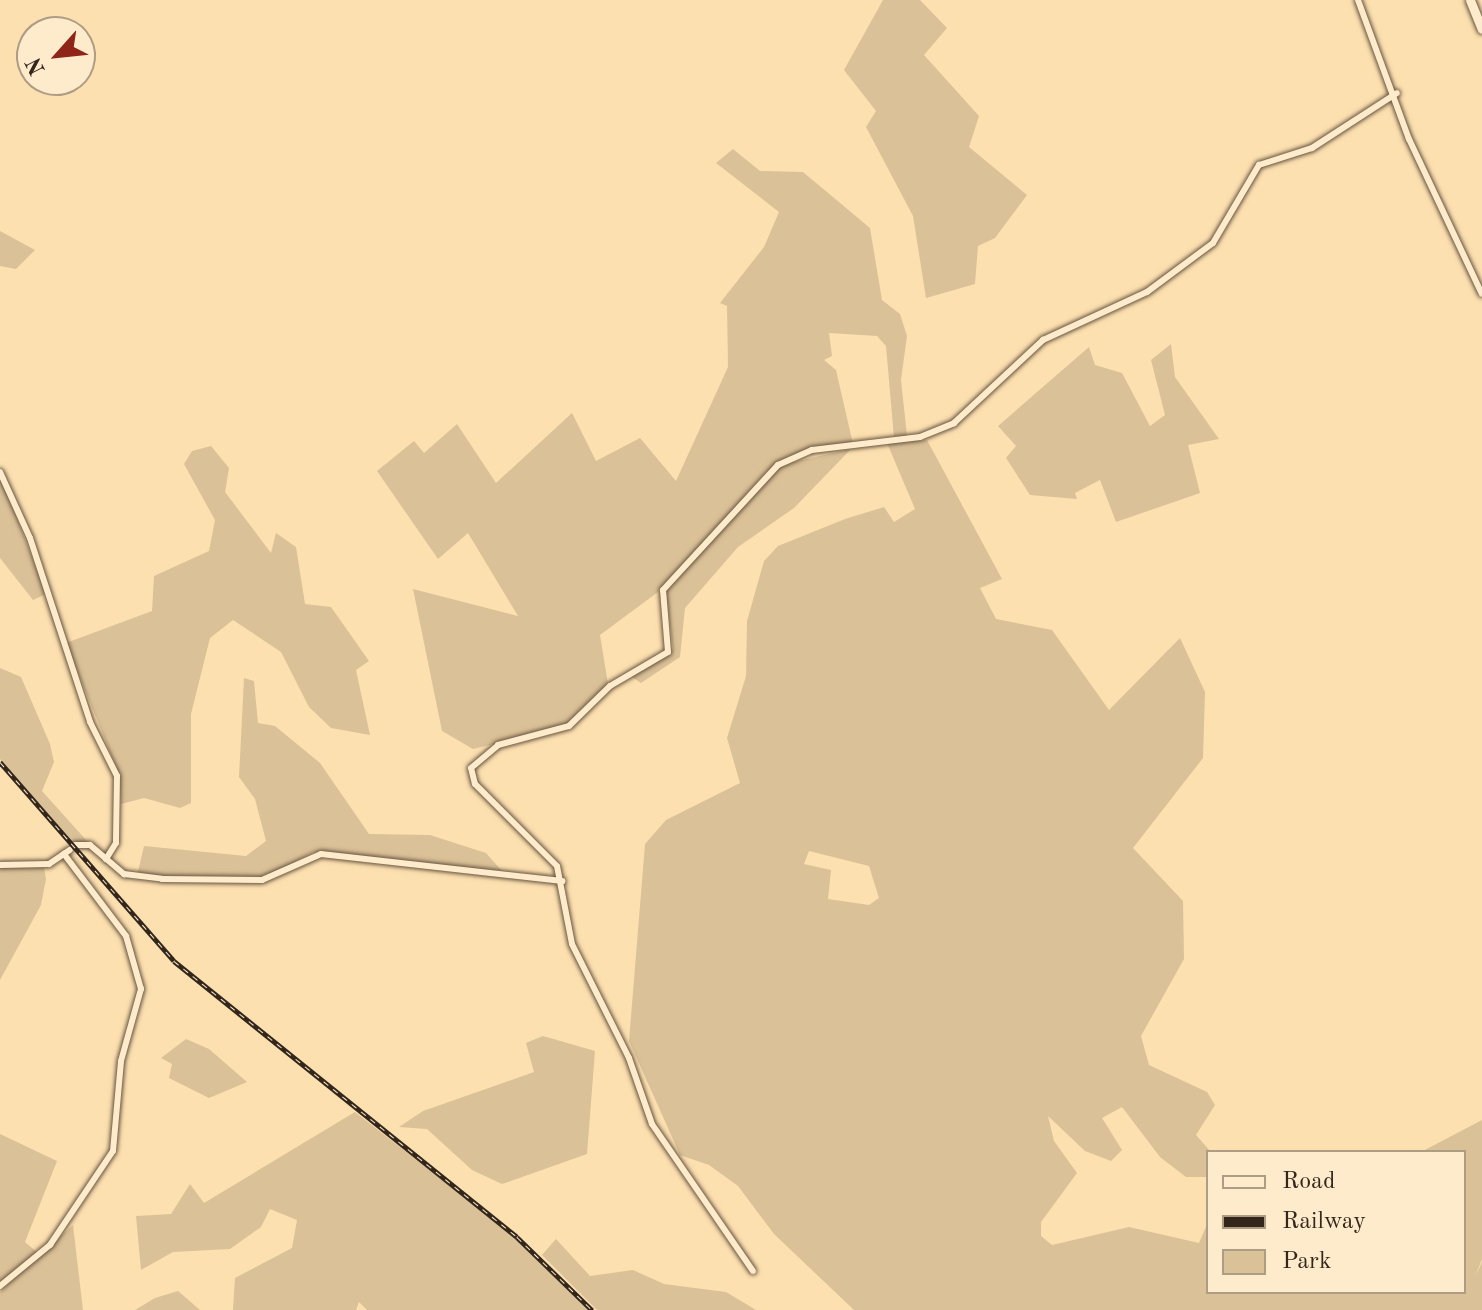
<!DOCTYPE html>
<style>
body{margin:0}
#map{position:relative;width:1482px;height:1310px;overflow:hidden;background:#fde0b0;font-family:"Old Standard TT",serif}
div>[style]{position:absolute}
.green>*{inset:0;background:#dbc197}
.roads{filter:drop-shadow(0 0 2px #665540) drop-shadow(0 0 2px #665540)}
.minor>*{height:6px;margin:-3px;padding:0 3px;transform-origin:3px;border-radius:3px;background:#feebcc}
.secondary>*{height:9px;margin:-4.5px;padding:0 4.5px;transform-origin:4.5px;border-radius:4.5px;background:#feebcc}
.rail>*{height:5px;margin-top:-2.5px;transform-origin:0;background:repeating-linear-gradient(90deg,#feebcc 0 6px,#33271b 0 12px);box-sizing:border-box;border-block:2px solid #33271b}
span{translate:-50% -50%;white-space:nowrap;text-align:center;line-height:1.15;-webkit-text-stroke:8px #feebcc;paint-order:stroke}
.legend{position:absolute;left:1206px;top:1150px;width:260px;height:144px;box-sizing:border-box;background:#feebcc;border:2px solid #ad9d85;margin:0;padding:10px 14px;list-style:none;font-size:24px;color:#33271b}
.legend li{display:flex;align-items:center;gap:16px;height:40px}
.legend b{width:40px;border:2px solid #ad9d85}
.north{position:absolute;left:16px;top:16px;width:80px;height:80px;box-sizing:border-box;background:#feebcc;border:2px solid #ad9d85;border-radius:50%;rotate:243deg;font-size:22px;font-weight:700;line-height:32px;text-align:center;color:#33271b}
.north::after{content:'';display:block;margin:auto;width:28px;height:36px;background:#8f2418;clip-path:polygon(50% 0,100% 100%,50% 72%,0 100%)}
</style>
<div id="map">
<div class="green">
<i style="clip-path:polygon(883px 0,920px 0,947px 28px,924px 55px,979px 116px,969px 147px,1027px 195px,995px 238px,978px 246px,975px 284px,926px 298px,913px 216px,866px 127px,876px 111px,844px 70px)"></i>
<i style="clip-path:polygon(733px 149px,760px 171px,803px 172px,870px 228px,882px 300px,900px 314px,907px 336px,901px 380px,907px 436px,894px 438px,886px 346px,877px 336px,829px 333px,832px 356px,824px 360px,836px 370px,853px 444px,802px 451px,766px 472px,662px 589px,600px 635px,608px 684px,563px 727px,473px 749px,442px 731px,413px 589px,518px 616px,468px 533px,438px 559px,377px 471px,414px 441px,424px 453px,457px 424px,496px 483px,572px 413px,596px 461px,640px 438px,676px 481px,728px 367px,727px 306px,720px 303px,764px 247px,779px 212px,716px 163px)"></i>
<i style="clip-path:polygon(0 231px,35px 250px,16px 269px,0 266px)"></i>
<i style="clip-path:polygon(1171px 344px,1175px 377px,1219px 439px,1188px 445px,1200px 493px,1116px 522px,1100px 480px,1075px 493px,1077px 499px,1030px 495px,1006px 458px,1016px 446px,998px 426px,1089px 347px,1095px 365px,1122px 373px,1150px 426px,1165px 415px,1151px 360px)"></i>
<i style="clip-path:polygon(evenodd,927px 440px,1002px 579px,980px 588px,996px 619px,1052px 630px,1109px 710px,1180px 638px,1205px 692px,1203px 758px,1133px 848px,1183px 901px,1184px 959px,1141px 1036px,1149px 1065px,1207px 1092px,1215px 1105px,1196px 1135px,1211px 1152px,1208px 1177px,1186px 1177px,1160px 1157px,1122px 1107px,1102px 1118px,1122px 1150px,1111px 1161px,1085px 1151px,1048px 1116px,1054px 1141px,1077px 1173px,1041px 1222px,1041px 1236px,1052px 1245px,1129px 1227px,1199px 1243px,1208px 1222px,1208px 1292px,1464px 1292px,1464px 1152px,1421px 1152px,1482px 1120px,1482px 1259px,1475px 1277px,1482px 1262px,1482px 1310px,854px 1310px,774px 1234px,738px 1186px,709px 1165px,680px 1155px,629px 1041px,645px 844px,666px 820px,740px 783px,727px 738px,746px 676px,747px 621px,764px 561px,778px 546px,845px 519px,884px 507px,894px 522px,915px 509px,887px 443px,927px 440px,809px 851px,869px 866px,879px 898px,869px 905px,828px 899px,831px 870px,804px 864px,809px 851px)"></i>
<i style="clip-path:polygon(211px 446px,229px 468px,225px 492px,271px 553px,276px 533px,296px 547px,305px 604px,331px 607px,369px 661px,356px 670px,370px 735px,331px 728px,309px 707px,281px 652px,233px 620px,210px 638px,191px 714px,191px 803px,180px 808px,144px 798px,121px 804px,119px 774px,66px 643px,152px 611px,154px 576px,209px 551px,215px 520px,184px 464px,192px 451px)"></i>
<i style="clip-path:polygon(851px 449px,794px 508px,738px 547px,685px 608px,680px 657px,641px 683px,632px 677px,673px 649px,666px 590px,780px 465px)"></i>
<i style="clip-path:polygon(0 474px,46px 594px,33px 600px,0 558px)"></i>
<i style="clip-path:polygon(0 668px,21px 677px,50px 744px,54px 762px,42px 791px,87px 841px,73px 845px,0 759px)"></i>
<i style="clip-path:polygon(244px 678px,254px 681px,258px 723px,275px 726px,320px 763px,369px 834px,430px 835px,486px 853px,502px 871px,313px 852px,265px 878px,137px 876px,144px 846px,246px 856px,266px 841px,255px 799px,239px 777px)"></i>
<i style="clip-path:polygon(0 867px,44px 867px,46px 879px,41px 905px,0 980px)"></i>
<i style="clip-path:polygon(543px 1036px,595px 1051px,587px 1154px,502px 1184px,472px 1170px,427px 1129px,399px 1127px,423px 1111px,534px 1072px,526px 1043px)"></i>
<i style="clip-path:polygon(186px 1039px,209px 1049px,247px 1082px,209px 1098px,169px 1078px,172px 1064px,161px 1058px)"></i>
<i style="clip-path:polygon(355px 1112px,533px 1251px,591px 1310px,367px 1310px,359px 1302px,356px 1310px,233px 1310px,235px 1278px,292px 1248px,297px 1220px,270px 1209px,261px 1227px,230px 1249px,173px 1252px,141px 1270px,136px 1216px,171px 1214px,190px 1184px,204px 1203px)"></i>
<i style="clip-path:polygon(0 1134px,57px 1161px,25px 1242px,39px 1254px,0 1284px)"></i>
<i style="clip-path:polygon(73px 1225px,83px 1310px,0 1310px,0 1292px)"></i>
<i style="clip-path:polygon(556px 1239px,590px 1276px,633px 1270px,664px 1284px,726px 1292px,756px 1310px,597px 1310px,542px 1255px)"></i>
<i style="clip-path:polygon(178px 1291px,200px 1310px,135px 1310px,155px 1298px)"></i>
</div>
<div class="roads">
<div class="minor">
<i style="left:1358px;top:0;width:148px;rotate:69.9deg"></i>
<i style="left:1409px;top:139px;width:171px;rotate:64.8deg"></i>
<i style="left:0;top:472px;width:72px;rotate:65.6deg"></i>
<i style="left:30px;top:538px;width:194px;rotate:71.9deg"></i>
<i style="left:90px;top:722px;width:60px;rotate:63.4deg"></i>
<i style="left:117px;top:776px;width:67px;rotate:90.9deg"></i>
<i style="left:116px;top:843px;width:19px;rotate:122deg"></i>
<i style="left:75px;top:845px;width:15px"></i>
<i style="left:90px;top:845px;width:45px;rotate:40.5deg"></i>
<i style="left:124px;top:874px;width:38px;rotate:7deg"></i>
<i style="left:162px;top:879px;width:100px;rotate:0.6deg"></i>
<i style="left:262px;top:880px;width:64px;rotate:-23.8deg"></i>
<i style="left:321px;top:854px;width:243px;rotate:6.4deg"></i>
<i style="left:0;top:865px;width:49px;rotate:-1.2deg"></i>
<i style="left:49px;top:864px;width:25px;rotate:-34deg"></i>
<i style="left:753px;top:1271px;width:178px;rotate:-124.5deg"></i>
<i style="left:652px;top:1124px;width:70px;rotate:-109.2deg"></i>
<i style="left:629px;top:1058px;width:127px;rotate:-116.6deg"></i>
<i style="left:572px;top:944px;width:79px;rotate:-100.9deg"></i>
<i style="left:557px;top:866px;width:116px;rotate:-135deg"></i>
<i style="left:475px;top:784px;width:16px;rotate:-104deg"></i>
<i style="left:471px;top:768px;width:35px;rotate:-40deg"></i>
<i style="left:498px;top:745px;width:73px;rotate:-15deg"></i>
<i style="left:569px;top:726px;width:57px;rotate:-44.3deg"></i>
<i style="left:610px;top:686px;width:67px;rotate:-30.4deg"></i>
<i style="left:668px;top:652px;width:62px;rotate:-94.6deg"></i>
<i style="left:663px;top:590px;width:170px;rotate:-47.4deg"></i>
<i style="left:778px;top:465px;width:37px;rotate:-24deg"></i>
<i style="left:812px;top:450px;width:109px;rotate:-6.9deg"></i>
<i style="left:920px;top:437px;width:37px;rotate:-22deg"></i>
<i style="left:954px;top:423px;width:122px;rotate:-43deg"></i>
<i style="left:1043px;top:340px;width:115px;rotate:-24.8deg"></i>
<i style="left:1147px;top:292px;width:82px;rotate:-36.6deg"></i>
<i style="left:1213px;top:243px;width:91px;rotate:-59.5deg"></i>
<i style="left:1259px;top:165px;width:56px;rotate:-17.8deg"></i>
<i style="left:1312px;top:148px;width:101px;rotate:-32.9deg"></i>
<i style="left:0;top:1286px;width:65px;rotate:-39.4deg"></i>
<i style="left:50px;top:1245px;width:113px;rotate:-56.2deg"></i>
<i style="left:113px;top:1151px;width:90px;rotate:-84.9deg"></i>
<i style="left:121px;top:1061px;width:75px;rotate:-74.5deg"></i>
<i style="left:141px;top:989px;width:55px;rotate:-105.8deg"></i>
<i style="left:126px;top:936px;width:103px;rotate:-127.1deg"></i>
</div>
<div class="secondary">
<i style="left:1470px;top:0;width:31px;rotate:68deg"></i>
</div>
</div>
<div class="rail">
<i style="left:0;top:762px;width:264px;rotate:48.8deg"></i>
<i style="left:174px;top:961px;width:440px;rotate:38.8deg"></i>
<i style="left:517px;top:1237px;width:105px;rotate:44.2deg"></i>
</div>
<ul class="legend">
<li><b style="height:10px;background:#feebcc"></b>Road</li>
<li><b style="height:10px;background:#33271b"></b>Railway</li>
<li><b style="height:22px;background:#dbc197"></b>Park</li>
</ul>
<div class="north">N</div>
</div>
